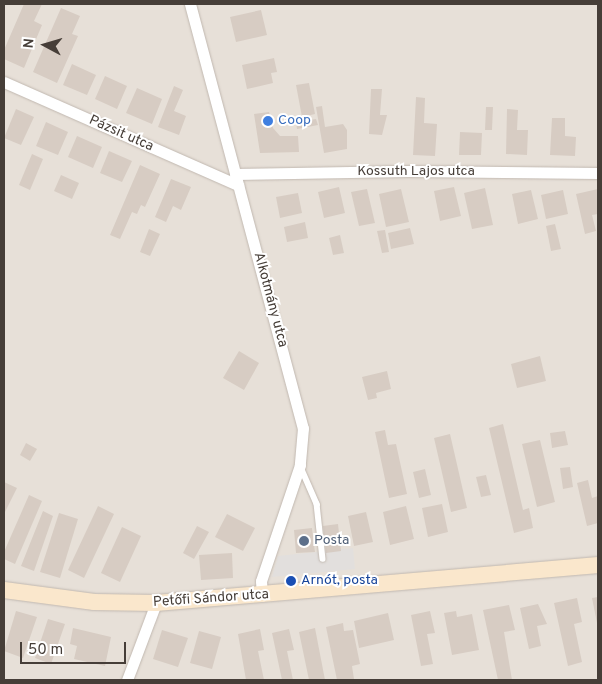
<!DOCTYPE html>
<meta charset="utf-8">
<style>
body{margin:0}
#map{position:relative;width:602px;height:684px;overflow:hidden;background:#f3efe9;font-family:Overpass,sans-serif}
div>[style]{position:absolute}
.residential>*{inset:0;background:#e7e0d8}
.parking>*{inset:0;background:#e2dfdd}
.building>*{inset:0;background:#d7ccc3}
.roads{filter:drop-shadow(0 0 1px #c1b8b0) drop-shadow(0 0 1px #c1b8b0)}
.service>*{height:5.5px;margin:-2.75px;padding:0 2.75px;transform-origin:2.75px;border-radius:2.75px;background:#fff}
.minor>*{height:11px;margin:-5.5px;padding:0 5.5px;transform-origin:5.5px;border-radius:5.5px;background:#fff}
.secondary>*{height:16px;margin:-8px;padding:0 8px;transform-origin:8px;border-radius:8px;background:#fae7cc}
.dots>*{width:14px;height:14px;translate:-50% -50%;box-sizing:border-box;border:2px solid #fff;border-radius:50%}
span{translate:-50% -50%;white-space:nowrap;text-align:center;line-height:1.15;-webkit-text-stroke:4px #fff;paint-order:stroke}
.shop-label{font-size:14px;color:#366cbe}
.left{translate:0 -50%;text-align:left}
.street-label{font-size:14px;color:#463e38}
.service-label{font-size:14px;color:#4e5e75}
.transit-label{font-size:14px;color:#164399}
.frame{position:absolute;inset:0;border:5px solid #463e38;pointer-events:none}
.north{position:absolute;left:20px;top:20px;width:50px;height:50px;-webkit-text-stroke:4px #fff;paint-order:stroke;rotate:276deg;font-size:14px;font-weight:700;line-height:20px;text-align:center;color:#463e38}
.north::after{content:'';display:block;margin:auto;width:18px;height:22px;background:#463e38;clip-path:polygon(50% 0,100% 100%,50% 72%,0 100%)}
.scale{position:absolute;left:20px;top:642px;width:106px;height:22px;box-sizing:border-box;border:2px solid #463e38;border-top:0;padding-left:6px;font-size:15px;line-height:18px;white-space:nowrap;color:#463e38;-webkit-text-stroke:4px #fff;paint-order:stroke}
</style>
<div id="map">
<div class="residential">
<i style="clip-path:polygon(4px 4px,598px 4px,598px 680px,4px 680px)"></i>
</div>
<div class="parking">
<i style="clip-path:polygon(353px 548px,355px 569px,272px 577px,278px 556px)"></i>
</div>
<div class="building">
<i style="clip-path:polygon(24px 4px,42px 4px,34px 21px,42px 25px,24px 68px,4px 59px,4px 50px)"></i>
<i style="clip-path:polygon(61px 8px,80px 16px,72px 34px,78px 36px,57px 83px,33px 72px)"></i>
<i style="clip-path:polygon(261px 10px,267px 35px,236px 42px,230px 17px)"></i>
<i style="clip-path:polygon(274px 58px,277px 72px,271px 73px,273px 83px,247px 89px,242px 65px)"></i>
<i style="clip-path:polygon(72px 64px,96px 75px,87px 95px,63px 85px)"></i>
<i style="clip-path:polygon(105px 76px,127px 86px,117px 109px,95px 99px)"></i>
<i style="clip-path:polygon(309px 83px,315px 114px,302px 117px,296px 85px)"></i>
<i style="clip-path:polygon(174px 86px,183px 90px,174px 111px,186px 116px,179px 135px,158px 127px)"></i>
<i style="clip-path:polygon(137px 88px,162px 99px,152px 124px,126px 113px)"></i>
<i style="clip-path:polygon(371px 89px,382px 89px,380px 115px,387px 115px,382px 135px,369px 134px)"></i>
<i style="clip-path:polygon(416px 97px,425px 98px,424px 123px,437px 124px,435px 156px,413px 155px)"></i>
<i style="clip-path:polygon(322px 106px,325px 127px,343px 124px,347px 130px,347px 149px,324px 153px,316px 107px)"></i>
<i style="clip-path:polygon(486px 107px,493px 107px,492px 130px,485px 130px)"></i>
<i style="clip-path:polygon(16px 109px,34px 117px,21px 145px,4px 138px)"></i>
<i style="clip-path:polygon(507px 109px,518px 110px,517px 130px,528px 130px,527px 155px,506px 154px)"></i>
<i style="clip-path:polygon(269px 112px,273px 128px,280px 136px,298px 136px,299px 152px,260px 153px,254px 114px)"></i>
<i style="clip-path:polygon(552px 118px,565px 118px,565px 136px,576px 137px,575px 156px,550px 155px)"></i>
<i style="clip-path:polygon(316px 119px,318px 125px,297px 129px,296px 122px)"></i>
<i style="clip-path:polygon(46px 122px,68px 132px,58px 155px,36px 146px)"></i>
<i style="clip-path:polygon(460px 132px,482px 133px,481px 155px,459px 155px)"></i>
<i style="clip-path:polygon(77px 136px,102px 147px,93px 168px,68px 157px)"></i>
<i style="clip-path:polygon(109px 151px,132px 161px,122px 182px,100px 173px)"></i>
<i style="clip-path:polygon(32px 154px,43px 159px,30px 190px,19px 185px)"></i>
<i style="clip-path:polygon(140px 165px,160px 174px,145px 207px,141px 205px,137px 214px,132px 212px,120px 239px,110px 235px)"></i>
<i style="clip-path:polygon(61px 175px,79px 183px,72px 199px,54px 191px)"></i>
<i style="clip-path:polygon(171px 179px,191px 187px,181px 210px,173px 206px,166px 222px,155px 217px)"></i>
<i style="clip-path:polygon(339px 187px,345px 213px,324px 218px,318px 192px)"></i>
<i style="clip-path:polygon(454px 187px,461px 216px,440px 221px,434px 191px)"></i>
<i style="clip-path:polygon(485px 188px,493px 225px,472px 229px,464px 193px)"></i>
<i style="clip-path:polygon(367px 189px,375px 223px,359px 226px,351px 192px)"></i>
<i style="clip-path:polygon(401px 189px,409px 222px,386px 227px,379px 194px)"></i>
<i style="clip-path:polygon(598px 189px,598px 214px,592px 215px,596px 231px,585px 234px,576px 194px)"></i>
<i style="clip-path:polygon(531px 190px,538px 219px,518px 224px,512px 194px)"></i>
<i style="clip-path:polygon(563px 190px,568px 214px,546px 219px,541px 195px)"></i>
<i style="clip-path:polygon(298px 193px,302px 213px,280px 218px,276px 197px)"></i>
<i style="clip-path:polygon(305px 222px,308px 238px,287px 242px,284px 227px)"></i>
<i style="clip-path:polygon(555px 224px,561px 249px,551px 251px,546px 226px)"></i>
<i style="clip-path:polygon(410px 228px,414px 244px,391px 249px,388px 233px)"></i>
<i style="clip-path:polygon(149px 229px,160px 234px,150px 256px,140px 252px)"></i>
<i style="clip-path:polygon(385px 230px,389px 252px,382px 253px,377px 231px)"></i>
<i style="clip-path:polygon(340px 235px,344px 253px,333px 255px,329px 238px)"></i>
<i style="clip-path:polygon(239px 351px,259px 363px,244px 390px,223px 378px)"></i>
<i style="clip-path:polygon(540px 356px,546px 381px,517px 388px,511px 364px)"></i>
<i style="clip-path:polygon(387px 371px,391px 389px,376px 393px,377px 398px,368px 400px,362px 377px)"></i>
<i style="clip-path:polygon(503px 424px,523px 510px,529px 508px,533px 528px,514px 533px,489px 428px)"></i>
<i style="clip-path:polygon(385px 430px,388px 445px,396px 444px,407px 494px,389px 498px,375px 432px)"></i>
<i style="clip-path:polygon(565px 431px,568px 445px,552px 448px,550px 433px)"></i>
<i style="clip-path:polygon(450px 434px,467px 508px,451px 512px,434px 438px)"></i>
<i style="clip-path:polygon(540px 440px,555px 502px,537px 507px,522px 444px)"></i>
<i style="clip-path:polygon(26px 443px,37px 449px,30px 461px,20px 455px)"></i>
<i style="clip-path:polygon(570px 467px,573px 487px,563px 489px,560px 468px)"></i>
<i style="clip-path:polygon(425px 469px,431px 495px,419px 498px,413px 472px)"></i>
<i style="clip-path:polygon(486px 475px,491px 495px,481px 497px,476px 477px)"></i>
<i style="clip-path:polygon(588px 480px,592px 498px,598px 496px,598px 523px,587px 526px,577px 483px)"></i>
<i style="clip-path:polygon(4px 482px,17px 488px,4px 514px)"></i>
<i style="clip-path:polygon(29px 495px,42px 501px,15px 564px,4px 559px,4px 552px)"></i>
<i style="clip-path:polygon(442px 504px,448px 532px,428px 537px,422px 508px)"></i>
<i style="clip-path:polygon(98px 506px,114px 514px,84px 578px,68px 570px)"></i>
<i style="clip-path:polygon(406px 506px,414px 539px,390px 545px,383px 512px)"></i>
<i style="clip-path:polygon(43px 511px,53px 516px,34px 571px,21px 566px)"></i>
<i style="clip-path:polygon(366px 512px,373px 542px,354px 546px,348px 516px)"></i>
<i style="clip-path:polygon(59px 513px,78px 519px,60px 578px,40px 572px)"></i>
<i style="clip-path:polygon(227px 514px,255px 528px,243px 551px,215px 537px)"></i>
<i style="clip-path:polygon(338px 524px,341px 551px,326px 553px,323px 526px)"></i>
<i style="clip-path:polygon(197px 526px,209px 532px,194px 559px,183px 553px)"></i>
<i style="clip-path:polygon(122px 527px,141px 536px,120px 582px,101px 573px)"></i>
<i style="clip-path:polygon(312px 528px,315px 552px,296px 553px,294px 530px)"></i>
<i style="clip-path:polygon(232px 553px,233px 578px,201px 580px,199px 555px)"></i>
<i style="clip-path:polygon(598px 597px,598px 623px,597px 623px,592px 598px)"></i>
<i style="clip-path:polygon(577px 598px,582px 622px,574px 624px,582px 662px,568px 666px,554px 603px)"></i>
<i style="clip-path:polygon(538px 604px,547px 624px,537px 626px,541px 646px,529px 649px,520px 608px)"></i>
<i style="clip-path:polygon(509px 605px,515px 630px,504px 632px,512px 680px,498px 680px,483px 610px)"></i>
<i style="clip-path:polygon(16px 611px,37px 617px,23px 658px,4px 651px)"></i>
<i style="clip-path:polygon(430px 611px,435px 633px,427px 634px,433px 664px,421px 666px,411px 615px)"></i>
<i style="clip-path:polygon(456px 611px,457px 617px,472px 614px,479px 650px,452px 655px,444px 613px)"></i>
<i style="clip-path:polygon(388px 613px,394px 640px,359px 648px,354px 621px)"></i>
<i style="clip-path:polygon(48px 619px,65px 624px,51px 664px,35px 658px)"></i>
<i style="clip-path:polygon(343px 623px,344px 631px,353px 630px,360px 664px,352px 666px,354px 679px,349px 680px,337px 680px,326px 627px)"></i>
<i style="clip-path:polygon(73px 628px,111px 637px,105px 666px,74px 659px,77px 646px,70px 644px)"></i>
<i style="clip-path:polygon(315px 628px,325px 680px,309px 680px,299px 632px)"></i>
<i style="clip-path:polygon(260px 629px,264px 650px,258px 651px,264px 680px,246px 680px,238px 634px)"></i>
<i style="clip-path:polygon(289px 629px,294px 650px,287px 651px,293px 680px,282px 680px,272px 633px)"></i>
<i style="clip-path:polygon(162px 630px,188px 638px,178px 667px,153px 659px)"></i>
<i style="clip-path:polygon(199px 631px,221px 637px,212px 669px,190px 663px)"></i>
</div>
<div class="roads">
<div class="service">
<i style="left:300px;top:465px;width:43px;rotate:66.4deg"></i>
<i style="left:317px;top:504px;width:55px;rotate:83.8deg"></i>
</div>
<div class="minor">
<i style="left:190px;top:4px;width:439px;rotate:75.1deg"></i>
<i style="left:303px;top:428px;width:37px;rotate:95deg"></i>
<i style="left:300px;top:465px;width:122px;rotate:108.6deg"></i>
<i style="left:261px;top:581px;width:15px;rotate:86deg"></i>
<i style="left:4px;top:82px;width:256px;rotate:23.8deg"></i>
<i style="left:235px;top:174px;width:174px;rotate:-1deg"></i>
<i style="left:409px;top:171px;width:189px;rotate:0.6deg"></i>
<i style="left:127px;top:680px;width:82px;rotate:-69.4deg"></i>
</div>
<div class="secondary">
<i style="left:4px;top:590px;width:91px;rotate:7.6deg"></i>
<i style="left:94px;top:602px;width:62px;rotate:0.9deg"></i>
<i style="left:156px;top:603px;width:444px;rotate:-4.9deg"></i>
</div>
</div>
<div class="dots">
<i style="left:268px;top:121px;background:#3f7fe0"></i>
<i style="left:304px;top:541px;background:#5c6f8a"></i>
<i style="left:291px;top:581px;background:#1a4fb4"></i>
</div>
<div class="shop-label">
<span class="left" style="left:278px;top:121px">Coop</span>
</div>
<div class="street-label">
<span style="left:121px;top:134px;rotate:24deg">Pázsit utca</span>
<span style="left:416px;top:172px">Kossuth Lajos utca</span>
<span style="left:270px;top:300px;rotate:75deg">Alkotmány utca</span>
<span style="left:211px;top:599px;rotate:-4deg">Petőfi Sándor utca</span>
</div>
<div class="service-label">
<span class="left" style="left:314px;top:541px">Posta</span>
</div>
<div class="transit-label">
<span class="left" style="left:301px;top:581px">Arnót, posta</span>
</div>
<div class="frame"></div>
<div class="north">N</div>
<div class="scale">50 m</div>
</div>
